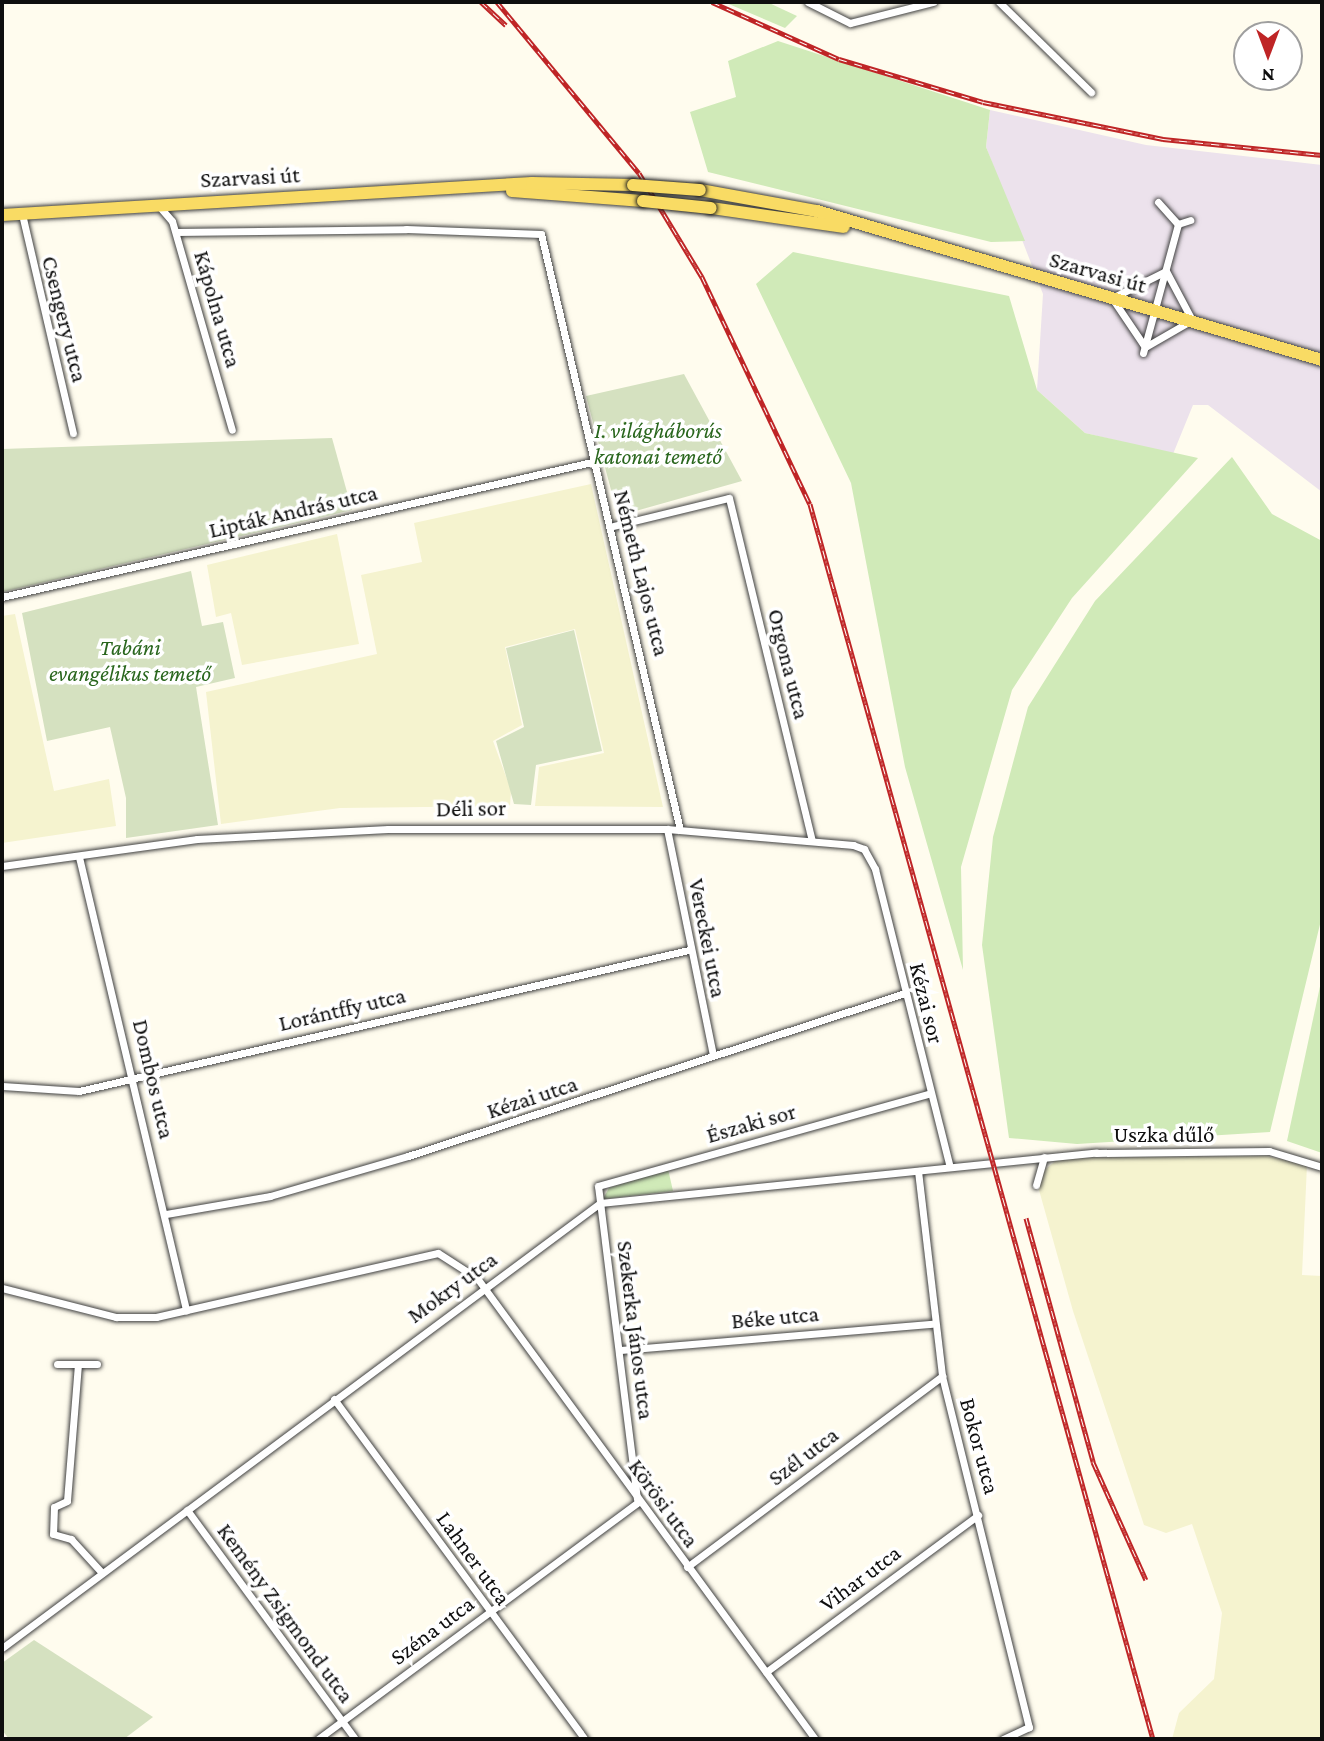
<!DOCTYPE html>
<meta charset="utf-8">
<style>
body{margin:0}
#map{position:relative;width:1324px;height:1741px;overflow:hidden;background:#fffcee;font-family:"Crimson Pro",serif}
div>[style]{position:absolute}
.industrial>*{inset:0;background:#ece2ec}
.farmland>*{inset:0;background:#f5f3cf}
.green>*{inset:0;background:#d0eab8}
.cemetery>*{inset:0;background:#d5e1c0}
.roads{filter:drop-shadow(0 0 2px #414141) drop-shadow(0 0 2px #414141)}
.street>*{height:7px;margin:-3.5px;padding:0 3.5px;transform-origin:3.5px;border-radius:3.5px;background:#fff}
.primary>*{height:12px;margin:-6px;padding:0 6px;transform-origin:6px;border-radius:6px;background:#f9db64}
.rail>*{height:5px;margin-top:-2.5px;transform-origin:0;background:repeating-linear-gradient(90deg,#fff 0 8px,#bf2526 0 16px);box-sizing:border-box;border-block:2px solid #bf2526}
.bridges{filter:drop-shadow(0 0 2px #1f1f1f) drop-shadow(0 0 2px #1f1f1f)}
.primary-bridge>*{height:12px;margin:-6px;padding:0 6px;transform-origin:6px;border-radius:6px;background:#f9db64}
span{translate:-50% -50%;white-space:nowrap;text-align:center;line-height:1.15;-webkit-text-stroke:7px #fff;paint-order:stroke}
.street-label{font-size:23px;color:#0e0e0e}
.park-label{font-size:23px;color:#29661d;font-style:italic}
.frame{position:absolute;inset:0;border:4px solid #0e0e0e;pointer-events:none}
.north{position:absolute;left:1233px;top:21px;width:70px;height:70px;box-sizing:border-box;background:#fff;border:2px solid #9f9f9f;border-radius:50%;rotate:180deg;font-size:19px;font-weight:700;line-height:28px;text-align:center;color:#0e0e0e}
.north::after{content:'';display:block;margin:auto;width:24px;height:32px;background:#bf2526;clip-path:polygon(50% 0,100% 100%,50% 72%,0 100%)}
</style>
<div id="map">
<div class="industrial">
<i style="clip-path:polygon(990px 110px,1146px 145px,1322px 165px,1322px 492px,1208px 405px,1193px 405px,1173px 454px,1085px 433px,1037px 390px,1043px 294px,986px 147px)"></i>
</div>
<div class="farmland">
<i style="clip-path:polygon(591px 484px,663px 807px,535px 806px,539px 767px,604px 753px,575px 629px,505px 647px,522px 725px,493px 741px,511px 790px,510px 806px,340px 808px,221px 824px,206px 692px,377px 654px,361px 575px,422px 562px,414px 523px)"></i>
<i style="clip-path:polygon(337px 534px,359px 644px,242px 665px,231px 613px,216px 617px,207px 565px)"></i>
<i style="clip-path:polygon(15px 614px,54px 791px,109px 779px,116px 826px,2px 843px,2px 616px)"></i>
<i style="clip-path:polygon(1266px 1156px,1307px 1165px,1302px 1275px,1322px 1276px,1322px 1739px,1172px 1739px,1179px 1713px,1214px 1679px,1222px 1613px,1192px 1524px,1166px 1533px,1144px 1525px,1073px 1311px,1039px 1190px,1041px 1173px,1059px 1158px)"></i>
</div>
<div class="green">
<i style="clip-path:polygon(724px 2px,767px 2px,797px 16px,785px 28px)"></i>
<i style="clip-path:polygon(778px 41px,990px 110px,986px 147px,1025px 241px,991px 242px,708px 172px,690px 112px,736px 97px,728px 61px)"></i>
<i style="clip-path:polygon(793px 252px,1009px 296px,1037px 390px,1085px 433px,1198px 458px,1072px 598px,1012px 690px,961px 867px,963px 970px,905px 767px,851px 483px,756px 284px)"></i>
<i style="clip-path:polygon(1232px 457px,1272px 514px,1322px 541px,1322px 916px,1270px 1132px,1077px 1144px,1009px 1138px,982px 945px,993px 837px,1028px 707px,1095px 601px)"></i>
<i style="clip-path:polygon(1322px 977px,1322px 1153px,1287px 1141px)"></i>
<i style="clip-path:polygon(668px 1169px,673px 1191px,603px 1199px,609px 1188px)"></i>
</div>
<div class="cemetery">
<i style="clip-path:polygon(684px 374px,742px 481px,618px 516px,586px 396px)"></i>
<i style="clip-path:polygon(332px 438px,352px 510px,2px 592px,2px 449px)"></i>
<i style="clip-path:polygon(191px 571px,202px 626px,223px 622px,235px 678px,196px 687px,218px 825px,126px 838px,126px 798px,110px 727px,47px 741px,22px 613px)"></i>
<i style="clip-path:polygon(574px 630px,602px 751px,536px 765px,531px 805px,514px 804px,496px 741px,524px 727px,506px 648px)"></i>
<i style="clip-path:polygon(34px 1640px,153px 1717px,124px 1739px,9px 1739px,2px 1730px,2px 1663px)"></i>
</div>
<div class="roads">
<div class="street">
<i style="left:808px;top:2px;width:47px;rotate:26.6deg"></i>
<i style="left:850px;top:23px;width:86px;rotate:-14.2deg"></i>
<i style="left:999px;top:2px;width:129px;rotate:44.4deg"></i>
<i style="left:1158px;top:202px;width:30px;rotate:48deg"></i>
<i style="left:158px;top:205px;width:21px;rotate:49deg"></i>
<i style="left:172px;top:221px;width:217px;rotate:74deg"></i>
<i style="left:22px;top:214px;width:225px;rotate:76.9deg"></i>
<i style="left:176px;top:232px;width:230px;rotate:-0.7deg"></i>
<i style="left:406px;top:229px;width:135px;rotate:2.1deg"></i>
<i style="left:541px;top:234px;width:612px;rotate:76.87deg"></i>
<i style="left:1166px;top:271px;width:55px;rotate:62deg"></i>
<i style="left:1192px;top:320px;width:54px;rotate:150.1deg"></i>
<i style="left:1145px;top:347px;width:59px;rotate:-124deg"></i>
<i style="left:1112px;top:298px;width:60px;rotate:-26.6deg"></i>
<i style="left:1143px;top:353px;width:134px;rotate:-74.8deg"></i>
<i style="left:1178px;top:224px;width:13px;rotate:-18deg"></i>
<i style="left:613px;top:526px;width:119px;rotate:-13.6deg"></i>
<i style="left:729px;top:498px;width:352px;rotate:76.4deg"></i>
<i style="left:2px;top:597px;width:605px;rotate:-12.89deg"></i>
<i style="left:667px;top:829px;width:231px;rotate:78.5deg"></i>
<i style="left:79px;top:857px;width:466px;rotate:76.7deg"></i>
<i style="left:2px;top:866px;width:197px;rotate:-7.9deg"></i>
<i style="left:197px;top:839px;width:191px;rotate:-3deg"></i>
<i style="left:388px;top:829px;width:279px"></i>
<i style="left:667px;top:829px;width:187px;rotate:4.9deg"></i>
<i style="left:853px;top:845px;width:12px;rotate:20deg"></i>
<i style="left:864px;top:849px;width:23px;rotate:61deg"></i>
<i style="left:875px;top:869px;width:307px;rotate:75.9deg"></i>
<i style="left:2px;top:1086px;width:77px;rotate:3.7deg"></i>
<i style="left:79px;top:1091px;width:626px;rotate:-13.02deg"></i>
<i style="left:918px;top:1171px;width:206px;rotate:83.3deg"></i>
<i style="left:942px;top:1376px;width:362px;rotate:76.1deg"></i>
<i style="left:1029px;top:1727px;width:29px;rotate:155deg"></i>
<i style="left:1036px;top:1185px;width:29px;rotate:-74deg"></i>
<i style="left:166px;top:1214px;width:106px;rotate:-9.8deg"></i>
<i style="left:270px;top:1196px;width:144px;rotate:-16.2deg"></i>
<i style="left:408px;top:1156px;width:523px;rotate:-18.16deg"></i>
<i style="left:2px;top:1288px;width:118px;rotate:14.3deg"></i>
<i style="left:116px;top:1317px;width:40px"></i>
<i style="left:156px;top:1317px;width:289px;rotate:-12.8deg"></i>
<i style="left:438px;top:1253px;width:46px;rotate:32.7deg"></i>
<i style="left:477px;top:1278px;width:572px;rotate:53.75deg"></i>
<i style="left:621px;top:1350px;width:312px;rotate:-4.8deg"></i>
<i style="left:57px;top:1364px;width:40px"></i>
<i style="left:78px;top:1364px;width:137px;rotate:94.6deg"></i>
<i style="left:67px;top:1501px;width:14px;rotate:155deg"></i>
<i style="left:54px;top:1507px;width:27px;rotate:92deg"></i>
<i style="left:53px;top:1534px;width:19px;rotate:16deg"></i>
<i style="left:71px;top:1539px;width:46px;rotate:47.6deg"></i>
<i style="left:334px;top:1399px;width:423px;rotate:53.6deg"></i>
<i style="left:637px;top:1499px;width:315px;rotate:-97.1deg"></i>
<i style="left:598px;top:1186px;width:345px;rotate:-15.6deg"></i>
<i style="left:187px;top:1510px;width:284px;rotate:53.7deg"></i>
<i style="left:687px;top:1567px;width:319px;rotate:-36.8deg"></i>
<i style="left:2px;top:1648px;width:745px;rotate:-36.65deg"></i>
<i style="left:600px;top:1203px;width:499px;rotate:-5.8deg"></i>
<i style="left:1096px;top:1153px;width:173px;rotate:-0.7deg"></i>
<i style="left:1269px;top:1151px;width:55px;rotate:16.8deg"></i>
<i style="left:766px;top:1672px;width:264px;rotate:-36.5deg"></i>
<i style="left:318px;top:1739px;width:397px;rotate:-36.5deg"></i>
</div>
<div class="primary">
<i style="left:700px;top:190px;width:119px;rotate:10.2deg"></i>
<i style="left:817px;top:211px;width:527px;rotate:16.44deg"></i>
<i style="left:512px;top:191px;width:131px;rotate:4.4deg"></i>
<i style="left:711px;top:208px;width:134px;rotate:8.1deg"></i>
<i style="left:2px;top:215px;width:531px;rotate:-3.46deg"></i>
<i style="left:532px;top:183px;width:101px;rotate:1.1deg"></i>
</div>
</div>
<div class="rail">
<i style="left:481px;top:2px;width:34px;rotate:43deg"></i>
<i style="left:497px;top:2px;width:222px;rotate:50.3deg"></i>
<i style="left:639px;top:173px;width:122px;rotate:58.8deg"></i>
<i style="left:702px;top:277px;width:251px;rotate:64.6deg"></i>
<i style="left:810px;top:504px;width:1282px;rotate:74.48deg"></i>
<i style="left:712px;top:2px;width:139px;rotate:24.2deg"></i>
<i style="left:839px;top:59px;width:150px;rotate:16.6deg"></i>
<i style="left:983px;top:102px;width:184px;rotate:11.6deg"></i>
<i style="left:1163px;top:139px;width:160px;rotate:5.7deg"></i>
<i style="left:1026px;top:1218px;width:253px;rotate:74.6deg"></i>
<i style="left:1093px;top:1462px;width:129px;rotate:65.8deg"></i>
</div>
<div class="bridges">
<div class="primary-bridge">
<i style="left:633px;top:185px;width:67px;rotate:4.3deg"></i>
<i style="left:643px;top:201px;width:68px;rotate:5.9deg"></i>
</div>
</div>
<div class="street-label">
<span style="left:250px;top:177px;rotate:-3deg">Szarvasi út</span>
<span style="left:1098px;top:272px;rotate:16deg">Szarvasi út</span>
<span style="left:218px;top:309px;rotate:74deg">Kápolna utca</span>
<span style="left:65px;top:319px;rotate:76deg">Csengery utca</span>
<span style="left:293px;top:511px;rotate:-13deg">Lipták András utca</span>
<span style="left:642px;top:573px;rotate:76deg">Németh Lajos utca</span>
<span style="left:789px;top:664px;rotate:76deg">Orgona utca</span>
<span style="left:471px;top:808px;rotate:-1deg">Déli sor</span>
<span style="left:708px;top:938px;rotate:79deg">Vereckei utca</span>
<span style="left:927px;top:1003px;rotate:76deg">Kézai sor</span>
<span style="left:342px;top:1009px;rotate:-13deg">Lorántffy utca</span>
<span style="left:154px;top:1079px;rotate:77deg">Dombos utca</span>
<span style="left:532px;top:1097px;rotate:-18deg">Kézai utca</span>
<span style="left:751px;top:1123px;rotate:-16deg">Északi sor</span>
<span style="left:1164px;top:1134px">Uszka dűlő</span>
<span style="left:452px;top:1287px;rotate:-36deg">Mokry utca</span>
<span style="left:775px;top:1317px;rotate:-5deg">Béke utca</span>
<span style="left:636px;top:1330px;rotate:83deg">Szekerka János utca</span>
<span style="left:980px;top:1446px;rotate:75deg">Bokor utca</span>
<span style="left:803px;top:1456px;rotate:-37deg">Szél utca</span>
<span style="left:664px;top:1503px;rotate:54deg">Körösi utca</span>
<span style="left:474px;top:1558px;rotate:54deg">Lahner utca</span>
<span style="left:860px;top:1578px;rotate:-37deg">Vihar utca</span>
<span style="left:286px;top:1613px;rotate:54deg">Kemény Zsigmond utca</span>
<span style="left:432px;top:1630px;rotate:-37deg">Széna utca</span>
</div>
<div class="park-label">
<span style="left:658px;top:443px">I. világháborús<br>katonai temető</span>
<span style="left:130px;top:660px">Tabáni<br>evangélikus temető</span>
</div>
<div class="frame"></div>
<div class="north">N</div>
</div>
